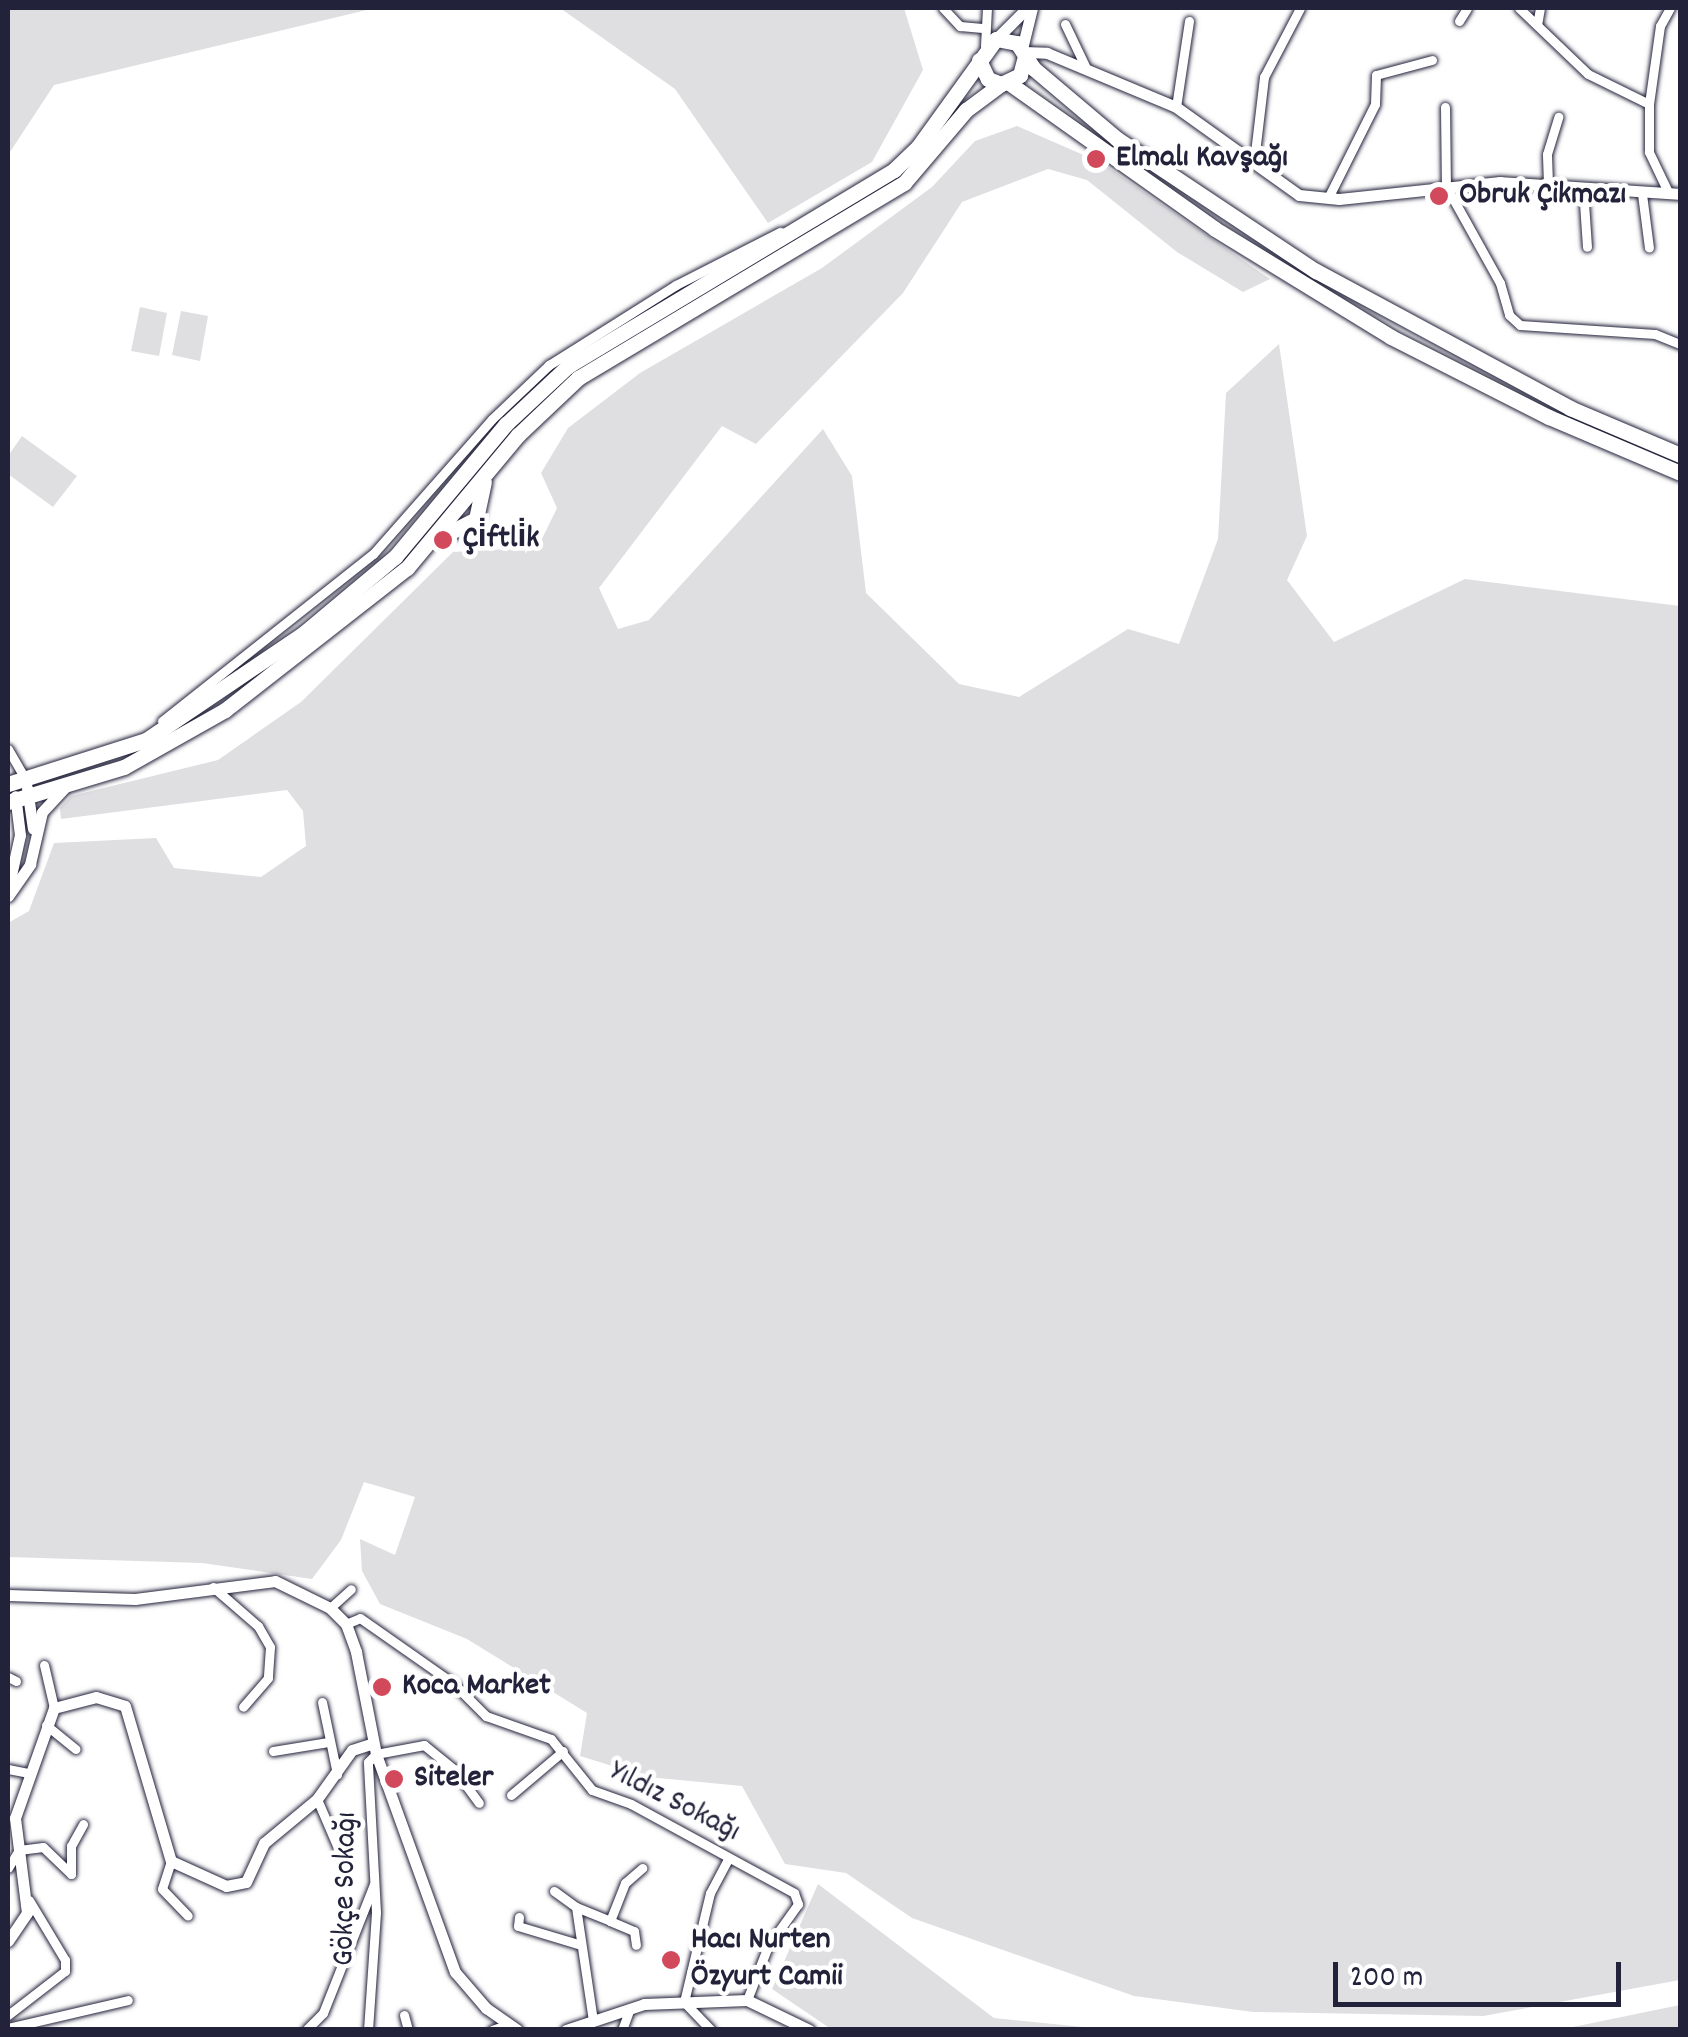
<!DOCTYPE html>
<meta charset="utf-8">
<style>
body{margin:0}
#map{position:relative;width:1688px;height:2037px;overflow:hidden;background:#fff;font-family:Dekko,sans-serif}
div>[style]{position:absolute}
.green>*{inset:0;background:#dfdfe2}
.roads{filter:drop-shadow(0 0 2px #22223b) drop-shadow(0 0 2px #22223b)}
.street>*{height:9px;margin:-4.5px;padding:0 4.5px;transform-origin:4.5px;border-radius:4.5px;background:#fff}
.secondary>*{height:11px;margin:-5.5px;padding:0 5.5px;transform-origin:5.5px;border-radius:5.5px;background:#fff}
.highway>*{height:15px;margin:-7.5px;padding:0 7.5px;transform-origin:7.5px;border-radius:7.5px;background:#fff}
.dots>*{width:28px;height:28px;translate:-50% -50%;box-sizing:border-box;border:5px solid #fff;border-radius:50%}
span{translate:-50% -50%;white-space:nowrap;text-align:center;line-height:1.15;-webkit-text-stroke:9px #fff;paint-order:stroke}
.poi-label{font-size:32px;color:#22223b;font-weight:700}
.left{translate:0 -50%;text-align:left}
.street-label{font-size:32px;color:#22223b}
.frame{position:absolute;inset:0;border:10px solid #22223b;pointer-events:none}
.scale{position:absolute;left:1333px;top:1962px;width:288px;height:45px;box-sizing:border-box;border:5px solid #22223b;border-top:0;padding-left:12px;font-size:30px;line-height:35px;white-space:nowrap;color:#22223b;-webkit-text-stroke:8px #fff;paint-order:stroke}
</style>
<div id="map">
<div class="green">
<i style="clip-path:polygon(8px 8px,375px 8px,54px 85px,8px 155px)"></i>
<i style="clip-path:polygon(560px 8px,904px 8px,923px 70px,872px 162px,768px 223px,675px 89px)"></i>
<i style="clip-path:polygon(1017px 126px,1102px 163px,1270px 279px,1243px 292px,1177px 252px,1087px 180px,1048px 169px,962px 202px,903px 293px,756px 444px,722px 426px,599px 588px,618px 629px,649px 620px,823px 429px,852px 476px,866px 593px,959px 684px,1019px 697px,1128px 629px,1179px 644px,1218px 539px,1226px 393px,1279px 344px,1307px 536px,1287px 580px,1334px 642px,1465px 579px,1680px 606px,1680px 1980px,1483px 2016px,1253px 2012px,1134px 1996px,912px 1918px,846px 1873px,785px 1864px,742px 1786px,648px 1777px,580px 1756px,587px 1713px,467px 1639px,380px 1604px,362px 1571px,360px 1539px,395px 1555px,415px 1497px,364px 1482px,341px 1540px,312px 1579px,202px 1563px,8px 1557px,8px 923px,29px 911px,54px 843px,156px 838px,174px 868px,261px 877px,306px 846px,303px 811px,287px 790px,61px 819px,60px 808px,71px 796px,218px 760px,301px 702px,453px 552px,538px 547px,557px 508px,541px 473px,568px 428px,640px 373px,822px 268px,932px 187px,975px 141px)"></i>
<i style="clip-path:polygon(140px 307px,167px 313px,159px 356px,131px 351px)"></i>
<i style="clip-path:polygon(181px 311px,208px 316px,200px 361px,172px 355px)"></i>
<i style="clip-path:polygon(22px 436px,77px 476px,53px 507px,8px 474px,8px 456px)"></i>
<i style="clip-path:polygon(818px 1884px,994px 2018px,1103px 2029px,831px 2029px,772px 1989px)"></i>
<i style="clip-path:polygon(1680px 2005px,1680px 2029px,1563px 2029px)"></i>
</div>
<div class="roads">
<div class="street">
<i style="left:943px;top:8px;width:25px;rotate:47deg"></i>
<i style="left:960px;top:26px;width:25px;rotate:5deg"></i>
<i style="left:1519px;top:8px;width:95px;rotate:43.7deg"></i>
<i style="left:1588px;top:74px;width:68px;rotate:26.2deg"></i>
<i style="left:1459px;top:21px;width:15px;rotate:-58deg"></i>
<i style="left:1065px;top:24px;width:49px;rotate:64.5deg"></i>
<i style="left:1537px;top:25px;width:17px;rotate:-80deg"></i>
<i style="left:985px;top:46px;width:38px;rotate:-87deg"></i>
<i style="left:1176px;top:107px;width:87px;rotate:-81.4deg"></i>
<i style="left:1445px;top:107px;width:79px;rotate:89.3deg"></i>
<i style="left:1446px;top:186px;width:111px;rotate:60.9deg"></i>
<i style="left:1500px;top:283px;width:33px;rotate:74deg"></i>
<i style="left:1509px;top:315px;width:15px;rotate:42deg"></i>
<i style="left:1520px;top:325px;width:135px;rotate:3.8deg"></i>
<i style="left:1655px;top:334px;width:27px;rotate:22deg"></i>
<i style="left:1254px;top:161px;width:85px;rotate:-83.2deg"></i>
<i style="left:1264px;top:77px;width:78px;rotate:-62.4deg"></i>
<i style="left:1548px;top:184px;width:30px;rotate:-92deg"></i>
<i style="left:1547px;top:154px;width:39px;rotate:-73deg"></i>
<i style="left:1583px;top:188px;width:59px;rotate:86.1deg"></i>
<i style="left:1642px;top:194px;width:54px;rotate:82.6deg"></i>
<i style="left:1669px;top:194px;width:47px;rotate:-115.5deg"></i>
<i style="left:1649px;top:152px;width:48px;rotate:-90deg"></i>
<i style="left:1649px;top:104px;width:79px;rotate:-82deg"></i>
<i style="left:1660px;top:26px;width:21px;rotate:-61deg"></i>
<i style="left:1328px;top:198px;width:105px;rotate:-63.4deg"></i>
<i style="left:1375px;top:104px;width:29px;rotate:-88deg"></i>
<i style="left:1376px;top:75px;width:58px;rotate:-15deg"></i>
<i style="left:162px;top:721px;width:269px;rotate:-38.4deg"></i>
<i style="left:373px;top:554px;width:180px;rotate:-48.6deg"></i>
<i style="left:492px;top:419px;width:79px;rotate:-43.5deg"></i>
<i style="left:549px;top:365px;width:150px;rotate:-32.2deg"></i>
<i style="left:676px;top:285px;width:117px;rotate:-27deg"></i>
<i style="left:8px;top:749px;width:34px;rotate:60deg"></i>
<i style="left:213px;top:1587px;width:60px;rotate:40.9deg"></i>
<i style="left:258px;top:1626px;width:24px;rotate:60deg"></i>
<i style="left:270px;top:1647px;width:31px;rotate:94deg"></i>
<i style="left:268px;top:1678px;width:38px;rotate:131deg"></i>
<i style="left:330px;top:1608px;width:28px;rotate:-42deg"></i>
<i style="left:346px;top:1624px;width:15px;rotate:-23deg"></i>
<i style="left:360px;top:1618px;width:113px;rotate:35deg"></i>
<i style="left:453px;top:1683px;width:47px;rotate:45deg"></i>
<i style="left:486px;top:1716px;width:69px;rotate:19.5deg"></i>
<i style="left:551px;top:1739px;width:65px;rotate:51.2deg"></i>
<i style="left:592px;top:1790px;width:41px;rotate:19.7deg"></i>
<i style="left:631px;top:1804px;width:186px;rotate:28.6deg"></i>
<i style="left:794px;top:1893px;width:12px;rotate:70deg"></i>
<i style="left:798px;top:1904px;width:52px;rotate:125.5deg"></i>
<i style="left:768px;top:1946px;width:58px;rotate:111.3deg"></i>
<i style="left:44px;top:1665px;width:44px;rotate:76.9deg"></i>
<i style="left:8px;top:1677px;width:9px;rotate:27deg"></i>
<i style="left:322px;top:1702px;width:74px;rotate:78.2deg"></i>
<i style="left:46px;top:1725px;width:38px;rotate:39deg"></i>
<i style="left:273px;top:1751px;width:56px;rotate:-9.3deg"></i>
<i style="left:8px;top:1769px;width:20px;rotate:11deg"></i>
<i style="left:511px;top:1795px;width:68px;rotate:-40.2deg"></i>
<i style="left:317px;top:1799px;width:61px;rotate:66.8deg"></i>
<i style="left:171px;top:1861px;width:29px;rotate:108deg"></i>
<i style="left:162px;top:1889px;width:37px;rotate:46deg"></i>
<i style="left:8px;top:1868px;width:21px;rotate:-59deg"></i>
<i style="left:19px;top:1850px;width:24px;rotate:-7deg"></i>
<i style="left:43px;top:1847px;width:39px;rotate:44deg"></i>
<i style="left:71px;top:1874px;width:28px;rotate:-90deg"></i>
<i style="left:71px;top:1846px;width:25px;rotate:-61deg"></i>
<i style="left:554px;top:1891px;width:27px;rotate:36deg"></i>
<i style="left:576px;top:1907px;width:115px;rotate:81.5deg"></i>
<i style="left:576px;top:1907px;width:37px;rotate:22deg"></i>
<i style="left:610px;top:1921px;width:41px;rotate:-68.5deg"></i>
<i style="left:625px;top:1883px;width:23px;rotate:-41deg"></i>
<i style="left:519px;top:1917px;width:9px;rotate:96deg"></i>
<i style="left:518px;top:1926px;width:63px;rotate:16.7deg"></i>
<i style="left:610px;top:1921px;width:26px;rotate:23deg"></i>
<i style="left:634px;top:1931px;width:14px;rotate:82deg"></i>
<i style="left:8px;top:2015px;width:72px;rotate:-37.7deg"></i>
<i style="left:65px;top:1971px;width:11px;rotate:-90deg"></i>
<i style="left:65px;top:1960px;width:70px;rotate:-121deg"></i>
<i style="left:404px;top:2015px;width:16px;rotate:75deg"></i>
<i style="left:8px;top:2028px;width:123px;rotate:-13.1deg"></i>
<i style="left:306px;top:2030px;width:24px;rotate:-45deg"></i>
<i style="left:323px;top:2013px;width:139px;rotate:-68.4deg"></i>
<i style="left:368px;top:2030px;width:118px;rotate:-86.1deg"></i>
<i style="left:376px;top:1912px;width:150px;rotate:-93.1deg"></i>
<i style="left:368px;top:1762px;width:11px;rotate:-45deg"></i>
<i style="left:376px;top:1754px;width:49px;rotate:-10.6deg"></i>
<i style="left:424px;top:1745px;width:38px;rotate:39deg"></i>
<i style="left:454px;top:1769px;width:42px;rotate:53.7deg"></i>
<i style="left:492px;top:2030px;width:15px;rotate:-20deg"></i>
<i style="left:622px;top:2030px;width:23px;rotate:-70deg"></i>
<i style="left:711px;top:2030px;width:39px;rotate:-134deg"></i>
<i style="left:684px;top:2002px;width:112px;rotate:-76.6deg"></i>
<i style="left:710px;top:1893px;width:38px;rotate:-62deg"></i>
</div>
<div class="secondary">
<i style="left:996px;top:39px;width:44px;rotate:-45deg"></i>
<i style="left:1022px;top:49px;width:42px;rotate:-76.3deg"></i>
<i style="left:1023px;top:52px;width:24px;rotate:2deg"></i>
<i style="left:1047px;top:53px;width:140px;rotate:22.7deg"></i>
<i style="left:1176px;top:107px;width:151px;rotate:35.6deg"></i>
<i style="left:1299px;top:195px;width:40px;rotate:5.7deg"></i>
<i style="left:1339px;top:199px;width:162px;rotate:-6deg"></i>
<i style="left:1500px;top:182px;width:180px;rotate:3.8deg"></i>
<i style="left:27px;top:788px;width:41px;rotate:81.7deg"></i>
<i style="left:8px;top:889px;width:55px;rotate:-77.5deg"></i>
<i style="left:20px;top:835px;width:39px;rotate:-97deg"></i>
<i style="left:8px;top:896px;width:39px;rotate:-55deg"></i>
<i style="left:30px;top:864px;width:53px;rotate:-77deg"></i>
<i style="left:42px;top:812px;width:33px;rotate:-47deg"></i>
<i style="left:8px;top:1595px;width:127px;rotate:1.8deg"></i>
<i style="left:135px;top:1599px;width:141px;rotate:-7.3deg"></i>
<i style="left:275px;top:1581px;width:61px;rotate:26.1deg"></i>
<i style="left:330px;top:1608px;width:23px;rotate:45deg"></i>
<i style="left:346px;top:1624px;width:30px;rotate:70deg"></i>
<i style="left:356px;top:1652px;width:104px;rotate:78.9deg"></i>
<i style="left:376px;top:1754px;width:232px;rotate:70.1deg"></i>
<i style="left:455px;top:1972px;width:48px;rotate:49.3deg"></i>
<i style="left:486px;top:2008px;width:38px;rotate:35deg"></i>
<i style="left:8px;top:1941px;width:34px;rotate:-56deg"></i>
<i style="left:27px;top:1913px;width:96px;rotate:-97.2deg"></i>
<i style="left:15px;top:1818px;width:117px;rotate:-70.5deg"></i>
<i style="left:54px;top:1708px;width:43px;rotate:-14.7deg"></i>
<i style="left:96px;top:1697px;width:30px;rotate:17deg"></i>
<i style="left:125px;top:1706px;width:162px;rotate:73.5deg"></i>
<i style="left:171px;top:1861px;width:60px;rotate:24.4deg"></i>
<i style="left:226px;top:1886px;width:20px;rotate:-11deg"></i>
<i style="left:246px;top:1882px;width:43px;rotate:-65.2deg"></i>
<i style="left:264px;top:1843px;width:69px;rotate:-39.7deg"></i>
<i style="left:317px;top:1799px;width:60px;rotate:-54.5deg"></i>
<i style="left:352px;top:1750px;width:22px;rotate:-18deg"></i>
<i style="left:566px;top:2030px;width:82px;rotate:-18.4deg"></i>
<i style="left:644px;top:2004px;width:103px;rotate:-2.2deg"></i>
<i style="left:747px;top:2000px;width:69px;rotate:25.8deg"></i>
</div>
<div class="highway">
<i style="left:979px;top:60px;width:21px;rotate:65deg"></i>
<i style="left:988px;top:79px;width:14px;rotate:21deg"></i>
<i style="left:1001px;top:84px;width:21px;rotate:-25deg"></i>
<i style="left:1020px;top:75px;width:20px;rotate:-75deg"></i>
<i style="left:1009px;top:83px;width:252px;rotate:35.3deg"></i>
<i style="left:1215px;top:229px;width:206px;rotate:31.5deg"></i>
<i style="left:1391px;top:337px;width:177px;rotate:26.9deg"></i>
<i style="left:1549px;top:417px;width:142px;rotate:23.1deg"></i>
<i style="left:437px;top:539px;width:44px;rotate:-27.1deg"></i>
<i style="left:476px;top:519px;width:38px;rotate:-78deg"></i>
<i style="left:8px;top:784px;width:145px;rotate:-17.7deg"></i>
<i style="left:146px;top:740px;width:191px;rotate:-34.1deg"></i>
<i style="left:304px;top:633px;width:119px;rotate:-39.9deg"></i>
<i style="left:395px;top:557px;width:173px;rotate:-50.2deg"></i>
<i style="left:506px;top:424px;width:85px;rotate:-43.1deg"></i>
<i style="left:568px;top:366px;width:380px;rotate:-31deg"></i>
<i style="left:894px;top:170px;width:33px;rotate:-44deg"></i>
<i style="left:918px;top:147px;width:133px;rotate:-54.2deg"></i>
<i style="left:996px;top:39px;width:21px;rotate:11deg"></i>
<i style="left:1017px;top:43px;width:30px;rotate:57deg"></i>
<i style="left:1033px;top:68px;width:110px;rotate:40.2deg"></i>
<i style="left:1117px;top:139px;width:239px;rotate:33.6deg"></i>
<i style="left:1316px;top:271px;width:289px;rotate:28.3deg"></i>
<i style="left:1570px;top:408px;width:120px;rotate:23.1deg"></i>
<i style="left:8px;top:802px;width:121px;rotate:-16.8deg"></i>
<i style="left:124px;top:767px;width:116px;rotate:-29.4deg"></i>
<i style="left:225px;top:710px;width:231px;rotate:-38deg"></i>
<i style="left:407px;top:568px;width:173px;rotate:-50.2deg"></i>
<i style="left:518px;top:435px;width:83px;rotate:-43.5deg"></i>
<i style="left:578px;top:378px;width:380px;rotate:-30.9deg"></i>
<i style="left:904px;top:183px;width:96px;rotate:-49.7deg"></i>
<i style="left:966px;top:110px;width:44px;rotate:-36.6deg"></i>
</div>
</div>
<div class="dots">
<i style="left:1096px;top:159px;background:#d1495b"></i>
<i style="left:1439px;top:196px;background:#d1495b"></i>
<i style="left:443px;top:540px;background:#d1495b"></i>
<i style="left:382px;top:1687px;background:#d1495b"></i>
<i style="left:394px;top:1779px;background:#d1495b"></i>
<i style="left:671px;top:1960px;background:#d1495b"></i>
</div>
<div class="poi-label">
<span class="left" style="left:1116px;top:159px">Elmalı Kavşağı</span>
<span class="left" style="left:1459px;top:196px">Obruk Çikmazı</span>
<span class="left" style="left:463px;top:540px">Çi̇ftli̇k</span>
<span class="left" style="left:402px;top:1687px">Koca Market</span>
<span class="left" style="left:414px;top:1779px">Siteler</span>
<span class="left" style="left:691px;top:1960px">Hacı Nurten<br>Özyurt Camii</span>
</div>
<div class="street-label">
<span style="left:674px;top:1803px;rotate:27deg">Yıldız Sokağı</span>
<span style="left:347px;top:1889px;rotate:-89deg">Gökçe Sokağı</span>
</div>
<div class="frame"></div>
<div class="scale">200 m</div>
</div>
